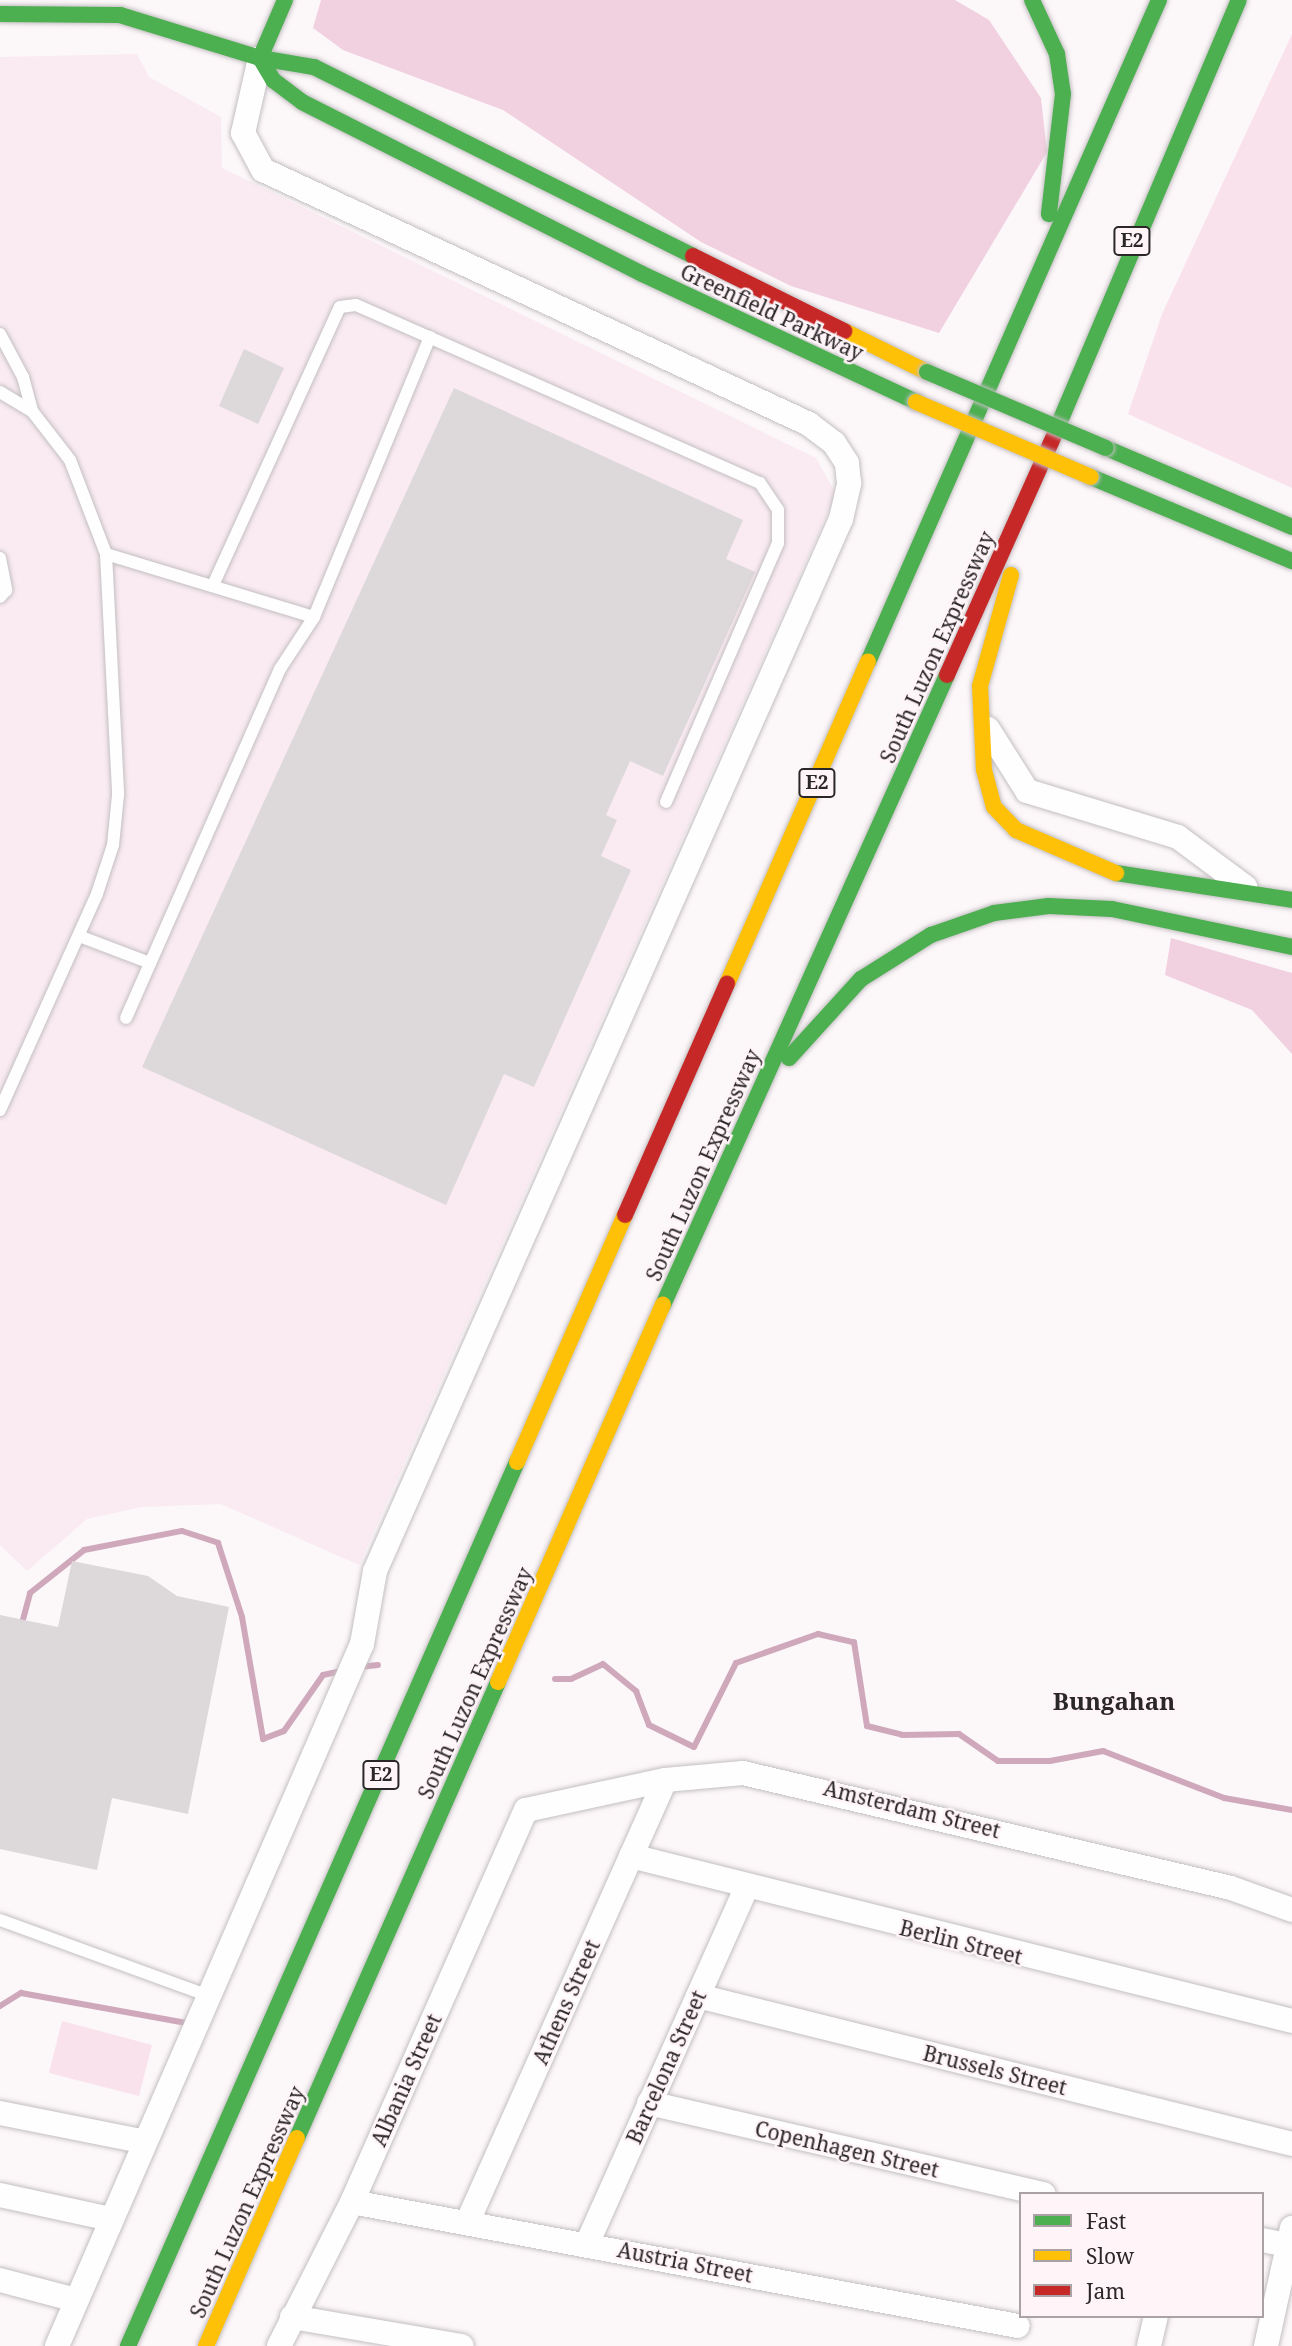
<!DOCTYPE html>
<style>
body{margin:0}
#map{position:relative;width:1292px;height:2346px;overflow:hidden;background:#fcf7f9;font-family:"Noto Serif",serif}
div>[style]{position:absolute}
.built>*{inset:0;background:#faebf2}
.green>*{inset:0;background:#fae2ec}
.forest>*{inset:0;background:#f1d0e0}
.stream>*{height:6px;margin:-3px;padding:0 3px;transform-origin:3px;border-radius:3px;background:#cfa9bb}
.building>*{inset:0;background:#ddd8da}
.roads{filter:drop-shadow(0 0 2px #c3bfc1) drop-shadow(0 0 2px #c3bfc1)}
.lane>*{height:12px;margin:-6px;padding:0 6px;transform-origin:6px;border-radius:6px;background:#fffefe}
.street>*{height:24px;margin:-12px;padding:0 12px;transform-origin:12px;border-radius:12px;background:#fffefe}
.fast>*{height:16px;margin:-8px;padding:0 8px;transform-origin:8px;border-radius:8px;background:#4caf50}
.slow>*{height:16px;margin:-8px;padding:0 8px;transform-origin:8px;border-radius:8px;background:#ffc107}
.jam>*{height:16px;margin:-8px;padding:0 8px;transform-origin:8px;border-radius:8px;background:#c62828}
.bridges{filter:drop-shadow(0 0 2px #c3bfc1) drop-shadow(0 0 2px #c3bfc1)}
.fast-bridge>*{height:16px;margin:-8px;padding:0 8px;transform-origin:8px;border-radius:8px;background:#4caf50}
.slow-bridge>*{height:16px;margin:-8px;padding:0 8px;transform-origin:8px;border-radius:8px;background:#ffc107}
span{translate:-50% -50%;white-space:nowrap;text-align:center;line-height:1.15;-webkit-text-stroke:5px #fff4f8;paint-order:stroke}
.shield-label span{padding:2px 5px;background:#fff4f8;border:2px solid;border-radius:5px;-webkit-text-stroke-width:0}
.shield-label{font-size:19px;color:#2b2729;font-weight:700}
.street-label{font-size:21px;color:#2b2729}
.quarter-label{font-size:24px;color:#2b2729;font-weight:700}
.legend{position:absolute;left:1019px;top:2192px;width:245px;height:126px;box-sizing:border-box;background:#fff4f8;border:2px solid #aaa2a5;margin:0;padding:9px 12px;list-style:none;font-size:21px;color:#2b2729}
.legend li{display:flex;align-items:center;gap:14px;height:35px}
.legend b{width:35px;border:2px solid #aaa2a5}
</style>
<div id="map">
<div class="built">
<i style="clip-path:polygon(137px 54px,149px 77px,221px 117px,222px 168px,816px 458px,836px 494px,359px 1565px,221px 1504px,142px 1507px,87px 1519px,27px 1571px,0 1545px,0 57px)"></i>
</div>
<div class="green">
<i style="clip-path:polygon(1292px 34px,1292px 488px,1128px 414px,1162px 314px)"></i>
<i style="clip-path:polygon(62px 2021px,152px 2045px,139px 2096px,49px 2073px)"></i>
</div>
<div class="forest">
<i style="clip-path:polygon(321px 0,955px 0,989px 20px,1041px 98px,1047px 152px,939px 333px,791px 286px,701px 242px,503px 110px,343px 50px,313px 28px)"></i>
<i style="clip-path:polygon(1171px 938px,1292px 973px,1292px 1054px,1252px 1010px,1165px 975px)"></i>
</div>
<div class="stream">
<i style="left:21px;top:1627px;width:35px;rotate:-75deg"></i>
<i style="left:30px;top:1593px;width:69px;rotate:-38.5deg"></i>
<i style="left:84px;top:1550px;width:100px;rotate:-11deg"></i>
<i style="left:182px;top:1531px;width:38px;rotate:18deg"></i>
<i style="left:218px;top:1543px;width:78px;rotate:72deg"></i>
<i style="left:242px;top:1617px;width:124px;rotate:80.2deg"></i>
<i style="left:263px;top:1739px;width:22px;rotate:-21deg"></i>
<i style="left:284px;top:1731px;width:68px;rotate:-55.1deg"></i>
<i style="left:323px;top:1675px;width:19px;rotate:-12deg"></i>
<i style="left:359px;top:1667px;width:19px;rotate:-6deg"></i>
<i style="left:555px;top:1679px;width:16px"></i>
<i style="left:571px;top:1679px;width:35px;rotate:-25deg"></i>
<i style="left:603px;top:1664px;width:43px;rotate:39.3deg"></i>
<i style="left:636px;top:1691px;width:36px;rotate:69deg"></i>
<i style="left:649px;top:1725px;width:50px;rotate:26.1deg"></i>
<i style="left:694px;top:1747px;width:94px;rotate:-63.4deg"></i>
<i style="left:736px;top:1663px;width:87px;rotate:-19.5deg"></i>
<i style="left:818px;top:1634px;width:37px;rotate:13deg"></i>
<i style="left:854px;top:1642px;width:85px;rotate:81.2deg"></i>
<i style="left:867px;top:1726px;width:36px;rotate:14deg"></i>
<i style="left:902px;top:1735px;width:57px;rotate:-1deg"></i>
<i style="left:959px;top:1734px;width:47px;rotate:34.7deg"></i>
<i style="left:998px;top:1761px;width:52px"></i>
<i style="left:1050px;top:1761px;width:54px;rotate:-10.7deg"></i>
<i style="left:1103px;top:1751px;width:130px;rotate:21.2deg"></i>
<i style="left:1224px;top:1798px;width:69px;rotate:10deg"></i>
<i style="left:0;top:2006px;width:25px;rotate:-32deg"></i>
<i style="left:21px;top:1993px;width:168px;rotate:10.3deg"></i>
</div>
<div class="building">
<i style="clip-path:polygon(244px 349px,284px 368px,258px 424px,219px 406px)"></i>
<i style="clip-path:polygon(454px 388px,743px 520px,726px 559px,755px 572px,663px 776px,630px 761px,606px 815px,617px 820px,601px 856px,631px 870px,534px 1087px,504px 1074px,446px 1205px,142px 1067px)"></i>
<i style="clip-path:polygon(72px 1561px,148px 1576px,177px 1596px,229px 1607px,188px 1814px,112px 1798px,97px 1870px,0 1849px,0 1615px,58px 1627px)"></i>
</div>
<div class="roads">
<div class="lane">
<i style="left:0;top:334px;width:49px;rotate:61.9deg"></i>
<i style="left:23px;top:377px;width:35px;rotate:75deg"></i>
<i style="left:32px;top:411px;width:62px;rotate:52.2deg"></i>
<i style="left:70px;top:460px;width:101px;rotate:69deg"></i>
<i style="left:106px;top:554px;width:241px;rotate:87.1deg"></i>
<i style="left:118px;top:795px;width:50px;rotate:95.7deg"></i>
<i style="left:113px;top:845px;width:52px;rotate:108.1deg"></i>
<i style="left:97px;top:894px;width:237px;rotate:114.2deg"></i>
<i style="left:0;top:392px;width:37px;rotate:31deg"></i>
<i style="left:106px;top:554px;width:217px;rotate:16.9deg"></i>
<i style="left:0;top:558px;width:33px;rotate:79deg"></i>
<i style="left:6px;top:590px;width:9px;rotate:131deg"></i>
<i style="left:214px;top:583px;width:303px;rotate:-65.5deg"></i>
<i style="left:340px;top:307px;width:16px;rotate:-7deg"></i>
<i style="left:356px;top:305px;width:441px;rotate:23.8deg"></i>
<i style="left:760px;top:483px;width:32px;rotate:56deg"></i>
<i style="left:778px;top:510px;width:33px;rotate:90deg"></i>
<i style="left:778px;top:543px;width:282px;rotate:113.4deg"></i>
<i style="left:79px;top:936px;width:76px;rotate:20.8deg"></i>
<i style="left:126px;top:1018px;width:381px;rotate:-66.2deg"></i>
<i style="left:280px;top:669px;width:62px;rotate:-56.8deg"></i>
<i style="left:314px;top:617px;width:303px;rotate:-67.5deg"></i>
<i style="left:0;top:1920px;width:222px;rotate:20deg"></i>
</div>
<div class="street">
<i style="left:988px;top:729px;width:73px;rotate:57.8deg"></i>
<i style="left:1027px;top:791px;width:158px;rotate:16.9deg"></i>
<i style="left:1178px;top:837px;width:84px;rotate:36.7deg"></i>
<i style="left:631px;top:1856px;width:681px;rotate:14.02deg"></i>
<i style="left:698px;top:1996px;width:612px;rotate:13.99deg"></i>
<i style="left:649px;top:2103px;width:405px;rotate:13deg"></i>
<i style="left:0;top:2113px;width:145px;rotate:11.2deg"></i>
<i style="left:0;top:2195px;width:113px;rotate:12.3deg"></i>
<i style="left:352px;top:2202px;width:677px;rotate:10.55deg"></i>
<i style="left:467px;top:2223px;width:485px;rotate:-65.9deg"></i>
<i style="left:1262px;top:2240px;width:26px;rotate:11deg"></i>
<i style="left:587px;top:2244px;width:388px;rotate:-65.9deg"></i>
<i style="left:0;top:2280px;width:79px;rotate:14.7deg"></i>
<i style="left:292px;top:2317px;width:172px;rotate:9.7deg"></i>
<i style="left:57px;top:2346px;width:765px;rotate:-66.52deg"></i>
<i style="left:362px;top:1644px;width:74px;rotate:-79.9deg"></i>
<i style="left:375px;top:1571px;width:1151px;rotate:-66.11deg"></i>
<i style="left:841px;top:519px;width:37px;rotate:-77deg"></i>
<i style="left:849px;top:483px;width:20px;rotate:-96deg"></i>
<i style="left:847px;top:463px;width:24px;rotate:-123deg"></i>
<i style="left:834px;top:443px;width:31px;rotate:-143deg"></i>
<i style="left:809px;top:424px;width:602px;rotate:-155.05deg"></i>
<i style="left:263px;top:170px;width:42px;rotate:-118.4deg"></i>
<i style="left:243px;top:133px;width:77px;rotate:-77.2deg"></i>
<i style="left:279px;top:2346px;width:161px;rotate:-63.1deg"></i>
<i style="left:352px;top:2202px;width:429px;rotate:-66.1deg"></i>
<i style="left:526px;top:1810px;width:142px;rotate:-12.2deg"></i>
<i style="left:665px;top:1780px;width:78px;rotate:-5.1deg"></i>
<i style="left:743px;top:1773px;width:501px;rotate:13.26deg"></i>
<i style="left:1231px;top:1888px;width:65px;rotate:19.8deg"></i>
<i style="left:1149px;top:2346px;width:31px;rotate:-77deg"></i>
<i style="left:1266px;top:2346px;width:121px;rotate:-77.6deg"></i>
</div>
<div class="fast">
<i style="left:1032px;top:0;width:60px;rotate:65.2deg"></i>
<i style="left:1057px;top:54px;width:40px;rotate:81.5deg"></i>
<i style="left:1063px;top:94px;width:121px;rotate:96.7deg"></i>
<i style="left:0;top:14px;width:120px;rotate:0.5deg"></i>
<i style="left:120px;top:15px;width:146px;rotate:17.1deg"></i>
<i style="left:260px;top:58px;width:55px;rotate:9.5deg"></i>
<i style="left:314px;top:67px;width:424px;rotate:26.5deg"></i>
<i style="left:260px;top:58px;width:26px;rotate:59deg"></i>
<i style="left:273px;top:80px;width:36px;rotate:37deg"></i>
<i style="left:302px;top:102px;width:381px;rotate:26.8deg"></i>
<i style="left:642px;top:274px;width:302px;rotate:25deg"></i>
<i style="left:260px;top:58px;width:63px;rotate:-66.7deg"></i>
<i style="left:1055px;top:433px;width:470px;rotate:-67deg"></i>
<i style="left:1106px;top:448px;width:202px;rotate:23deg"></i>
<i style="left:1091px;top:477px;width:218px;rotate:22.7deg"></i>
<i style="left:868px;top:662px;width:723px;rotate:-66.27deg"></i>
<i style="left:1116px;top:873px;width:178px;rotate:8.7deg"></i>
<i style="left:789px;top:1058px;width:107px;rotate:-47.7deg"></i>
<i style="left:861px;top:979px;width:83px;rotate:-32.2deg"></i>
<i style="left:931px;top:935px;width:67px;rotate:-19.2deg"></i>
<i style="left:994px;top:913px;width:55px;rotate:-7.3deg"></i>
<i style="left:1049px;top:906px;width:63px;rotate:2.7deg"></i>
<i style="left:1112px;top:909px;width:184px;rotate:11.9deg"></i>
<i style="left:663px;top:1305px;width:691px;rotate:-65.73deg"></i>
<i style="left:297px;top:2138px;width:498px;rotate:-66.2deg"></i>
<i style="left:128px;top:2346px;width:966px;rotate:-66.25deg"></i>
</div>
<div class="slow">
<i style="left:844px;top:331px;width:93px;rotate:26.3deg"></i>
<i style="left:1011px;top:575px;width:115px;rotate:105.6deg"></i>
<i style="left:980px;top:686px;width:84px;rotate:87.3deg"></i>
<i style="left:984px;top:770px;width:38px;rotate:75deg"></i>
<i style="left:994px;top:807px;width:32px;rotate:46deg"></i>
<i style="left:1016px;top:830px;width:109px;rotate:23.3deg"></i>
<i style="left:727px;top:984px;width:352px;rotate:-66.4deg"></i>
<i style="left:517px;top:1462px;width:270px;rotate:-66.4deg"></i>
<i style="left:498px;top:1682px;width:412px;rotate:-66.4deg"></i>
<i style="left:206px;top:2346px;width:227px;rotate:-66.4deg"></i>
</div>
<div class="jam">
<i style="left:693px;top:256px;width:169px;rotate:26.4deg"></i>
<i style="left:947px;top:675px;width:265px;rotate:-65.9deg"></i>
<i style="left:625px;top:1215px;width:253px;rotate:-66.2deg"></i>
</div>
</div>
<div class="bridges">
<div class="fast-bridge">
<i style="left:927px;top:372px;width:194px;rotate:23deg"></i>
</div>
<div class="slow-bridge">
<i style="left:916px;top:402px;width:190px;rotate:23.2deg"></i>
</div>
</div>
<div class="shield-label">
<span style="left:1132px;top:241px">E2</span>
<span style="left:817px;top:783px">E2</span>
<span style="left:381px;top:1775px">E2</span>
</div>
<div class="street-label">
<span style="left:772px;top:312px;rotate:25deg">Greenfield Parkway</span>
<span style="left:937px;top:647px;rotate:-66deg">South Luzon Expressway</span>
<span style="left:703px;top:1165px;rotate:-66deg">South Luzon Expressway</span>
<span style="left:475px;top:1683px;rotate:-66deg">South Luzon Expressway</span>
<span style="left:912px;top:1809px;rotate:14deg">Amsterdam Street</span>
<span style="left:961px;top:1942px;rotate:14deg">Berlin Street</span>
<span style="left:566px;top:2002px;rotate:-66deg">Athens Street</span>
<span style="left:666px;top:2067px;rotate:-66deg">Barcelona Street</span>
<span style="left:995px;top:2070px;rotate:14deg">Brussels Street</span>
<span style="left:406px;top:2080px;rotate:-66deg">Albania Street</span>
<span style="left:847px;top:2149px;rotate:13deg">Copenhagen Street</span>
<span style="left:247px;top:2202px;rotate:-66deg">South Luzon Expressway</span>
<span style="left:685px;top:2262px;rotate:11deg">Austria Street</span>
</div>
<div class="quarter-label">
<span style="left:1114px;top:1701px">Bungahan</span>
</div>
<ul class="legend">
<li><b style="height:9px;background:#4caf50"></b>Fast</li>
<li><b style="height:9px;background:#ffc107"></b>Slow</li>
<li><b style="height:9px;background:#c62828"></b>Jam</li>
</ul>
</div>
